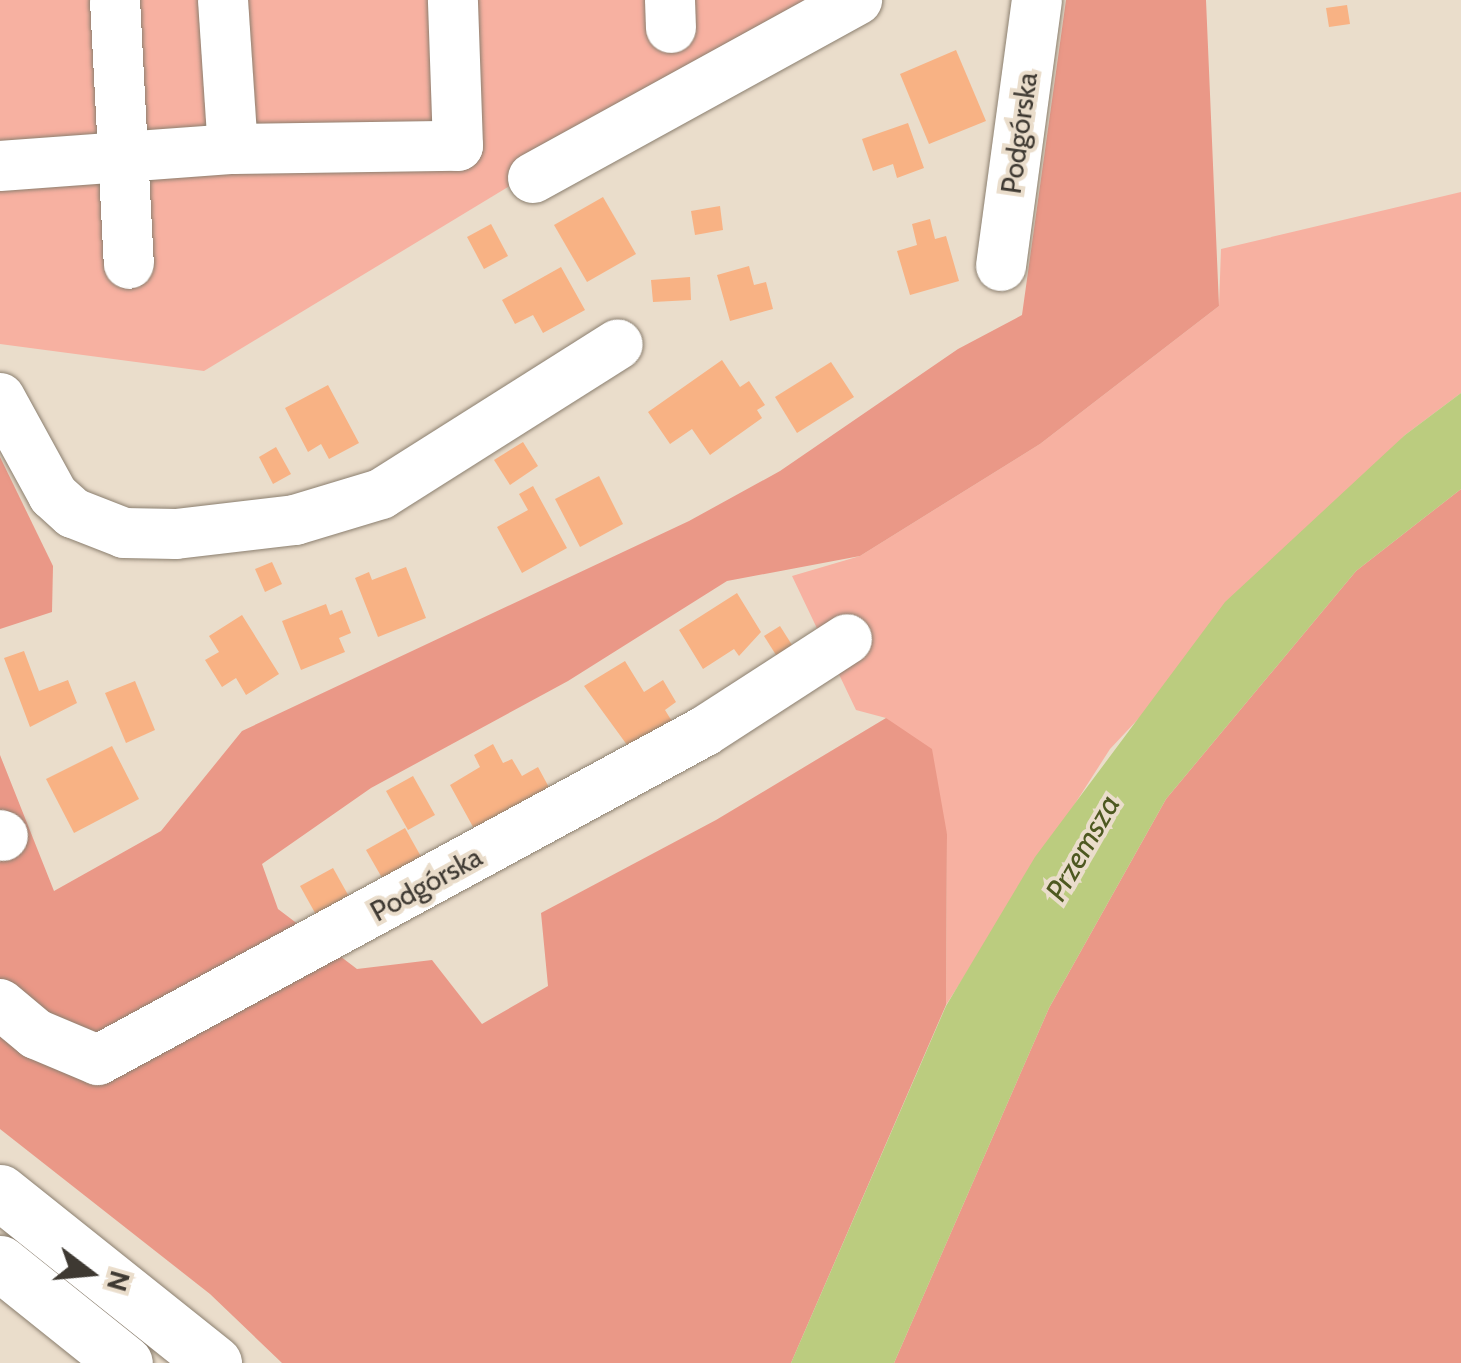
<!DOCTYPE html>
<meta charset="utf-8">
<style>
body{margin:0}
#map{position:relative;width:1461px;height:1363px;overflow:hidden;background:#eaddcb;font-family:Cabin,sans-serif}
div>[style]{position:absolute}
.green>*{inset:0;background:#f7b1a1}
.forest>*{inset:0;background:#ea9887}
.water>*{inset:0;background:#bbcc7f}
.building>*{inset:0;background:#f8b284}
.roads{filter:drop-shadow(0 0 2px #8b7f6f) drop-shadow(0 0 2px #8b7f6f)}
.minor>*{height:50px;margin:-25px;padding:0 25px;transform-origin:25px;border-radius:25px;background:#fff}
.highway>*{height:55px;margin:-27.5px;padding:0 27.5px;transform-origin:27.5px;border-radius:27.5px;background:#fff}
span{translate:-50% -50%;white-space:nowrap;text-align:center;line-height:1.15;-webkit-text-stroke:8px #eaddcb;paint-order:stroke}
.street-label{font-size:28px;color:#3e3932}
.water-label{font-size:30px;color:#4d5820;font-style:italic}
.north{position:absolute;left:40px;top:1223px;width:100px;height:100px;-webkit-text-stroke:8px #eaddcb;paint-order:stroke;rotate:106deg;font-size:28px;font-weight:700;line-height:40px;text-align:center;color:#3e3932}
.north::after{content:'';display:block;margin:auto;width:35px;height:45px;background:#3e3932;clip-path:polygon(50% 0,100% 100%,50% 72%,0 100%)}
</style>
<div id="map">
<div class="green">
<i style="clip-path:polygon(0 0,817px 0,204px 371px,0 344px)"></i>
<i style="clip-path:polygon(1461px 192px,1461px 393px,1405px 435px,1110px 749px,946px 1005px,947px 834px,886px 718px,856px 710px,792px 576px,860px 556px,1040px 444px,1219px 306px,1221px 249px)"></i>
</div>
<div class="forest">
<i style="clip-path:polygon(1066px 0,1206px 0,1219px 306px,1040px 444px,860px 556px,727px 581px,568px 681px,371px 788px,262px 864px,278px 909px,357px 969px,432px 960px,482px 1024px,548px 986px,541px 913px,716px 820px,886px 718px,932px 749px,947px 834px,946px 1005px,791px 1363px,282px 1363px,210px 1294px,0 1129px,0 755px,54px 891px,161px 831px,242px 731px,689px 521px,780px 471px,958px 349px,1022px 315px)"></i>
<i style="clip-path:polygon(0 457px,53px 566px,52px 612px,0 629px)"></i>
<i style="clip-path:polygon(1461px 489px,1461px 1363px,894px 1363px,1049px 1008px,1166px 799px,1356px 571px)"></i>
</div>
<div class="water">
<i style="clip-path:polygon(1461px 393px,1461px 489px,1356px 571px,1166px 799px,1049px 1008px,894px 1363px,791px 1363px,946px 1006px,1035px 857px,1225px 602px,1405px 435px)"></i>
</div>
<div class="building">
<i style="clip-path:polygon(1347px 5px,1350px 24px,1329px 27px,1326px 8px)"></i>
<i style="clip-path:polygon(956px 50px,986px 121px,929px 144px,900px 74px)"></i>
<i style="clip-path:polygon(908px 123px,924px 168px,897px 178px,893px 164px,873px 171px,862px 139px)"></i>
<i style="clip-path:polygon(603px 197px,636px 254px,587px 282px,554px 225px)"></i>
<i style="clip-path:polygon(720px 206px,723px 230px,695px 235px,691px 211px)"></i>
<i style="clip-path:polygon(930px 219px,935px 239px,946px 236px,959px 281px,910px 295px,897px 251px,917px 245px,912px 224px)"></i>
<i style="clip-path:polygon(491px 224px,508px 256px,484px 269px,467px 237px)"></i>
<i style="clip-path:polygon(749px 266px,754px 285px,766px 282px,773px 309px,730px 321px,717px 275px)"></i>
<i style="clip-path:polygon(561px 267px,585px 310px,543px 333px,533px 315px,515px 324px,502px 300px)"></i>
<i style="clip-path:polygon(690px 277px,691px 300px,653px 302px,651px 280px)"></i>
<i style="clip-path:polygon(722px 360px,740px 387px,749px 381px,765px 405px,757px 410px,762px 418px,710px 455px,692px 429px,670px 444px,648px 412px)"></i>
<i style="clip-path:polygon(831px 362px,854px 397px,797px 433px,775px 397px)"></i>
<i style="clip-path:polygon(328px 385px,359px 443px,329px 459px,321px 444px,308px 452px,285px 408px)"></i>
<i style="clip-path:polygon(523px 442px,538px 466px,510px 485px,494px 460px)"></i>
<i style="clip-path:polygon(276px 447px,291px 474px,273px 484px,259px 457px)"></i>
<i style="clip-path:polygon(599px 476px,623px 524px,580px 547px,555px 499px)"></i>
<i style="clip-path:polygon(533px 486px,567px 548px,522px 573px,497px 527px,528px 510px,519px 494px)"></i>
<i style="clip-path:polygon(272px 562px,282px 584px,265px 592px,255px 569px)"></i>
<i style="clip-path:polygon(406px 567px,426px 618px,378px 637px,355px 578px,369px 572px,372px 580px)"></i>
<i style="clip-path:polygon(737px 593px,761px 632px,739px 656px,734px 649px,703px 669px,679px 630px)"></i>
<i style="clip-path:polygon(326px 604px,330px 615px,342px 610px,351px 633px,339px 638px,345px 652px,301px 670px,282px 621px)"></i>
<i style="clip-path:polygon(242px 615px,279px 674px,246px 695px,236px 678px,222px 687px,205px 660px,219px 652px,209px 636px)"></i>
<i style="clip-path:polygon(780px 626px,799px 656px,783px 666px,764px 636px)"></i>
<i style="clip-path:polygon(24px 651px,39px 691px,68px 680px,77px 703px,30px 727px,4px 658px)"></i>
<i style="clip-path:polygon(625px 661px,644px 692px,663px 680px,676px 702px,665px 710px,673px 723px,630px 749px,584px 686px)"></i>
<i style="clip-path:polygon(135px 681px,155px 730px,126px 743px,105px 693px)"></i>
<i style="clip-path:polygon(493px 744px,503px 763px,512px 759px,522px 776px,538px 767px,552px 793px,478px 836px,450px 785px,480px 767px,474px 755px)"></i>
<i style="clip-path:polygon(112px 746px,139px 799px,74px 833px,46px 779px)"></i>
<i style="clip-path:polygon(413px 776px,435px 815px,408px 830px,386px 791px)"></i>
<i style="clip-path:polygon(405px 828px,424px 862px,385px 883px,366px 850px)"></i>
<i style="clip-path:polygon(333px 868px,352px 902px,319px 920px,300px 886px)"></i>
</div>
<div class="roads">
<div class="minor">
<i style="left:115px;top:0;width:264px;rotate:87deg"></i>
<i style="left:223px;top:0;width:149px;rotate:86.2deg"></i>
<i style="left:670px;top:0;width:28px;rotate:88deg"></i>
<i style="left:0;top:166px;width:234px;rotate:-4.2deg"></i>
<i style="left:233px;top:149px;width:225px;rotate:-0.8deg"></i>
<i style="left:458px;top:146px;width:146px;rotate:-92deg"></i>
<i style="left:533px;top:178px;width:370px;rotate:-28.8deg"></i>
<i style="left:1001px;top:266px;width:268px;rotate:-82.3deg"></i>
<i style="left:0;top:398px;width:111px;rotate:61.3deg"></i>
<i style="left:53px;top:495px;width:27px;rotate:42deg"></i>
<i style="left:73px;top:513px;width:55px;rotate:21.4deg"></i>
<i style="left:124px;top:533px;width:52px;rotate:1.1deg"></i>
<i style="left:176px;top:534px;width:120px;rotate:-6.7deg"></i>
<i style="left:295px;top:520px;width:90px;rotate:-16.8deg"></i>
<i style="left:381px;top:494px;width:280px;rotate:-32.3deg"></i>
<i style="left:0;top:835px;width:3px;rotate:18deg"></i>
<i style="left:0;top:1004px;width:47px;rotate:39.8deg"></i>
<i style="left:36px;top:1034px;width:67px;rotate:22.8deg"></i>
<i style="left:98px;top:1060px;width:690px;rotate:-28.46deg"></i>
<i style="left:705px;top:731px;width:169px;rotate:-32.9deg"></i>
</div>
<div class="highway">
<i style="left:0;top:1192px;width:274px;rotate:38.6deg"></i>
<i style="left:0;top:1263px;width:160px;rotate:38.7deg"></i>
</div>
</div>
<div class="street-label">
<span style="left:1019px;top:133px;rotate:-82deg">Podgórska</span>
<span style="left:426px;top:884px;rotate:-29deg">Podgórska</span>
</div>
<div class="water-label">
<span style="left:1083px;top:848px;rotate:-60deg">Przemsza</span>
</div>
<div class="north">N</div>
</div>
